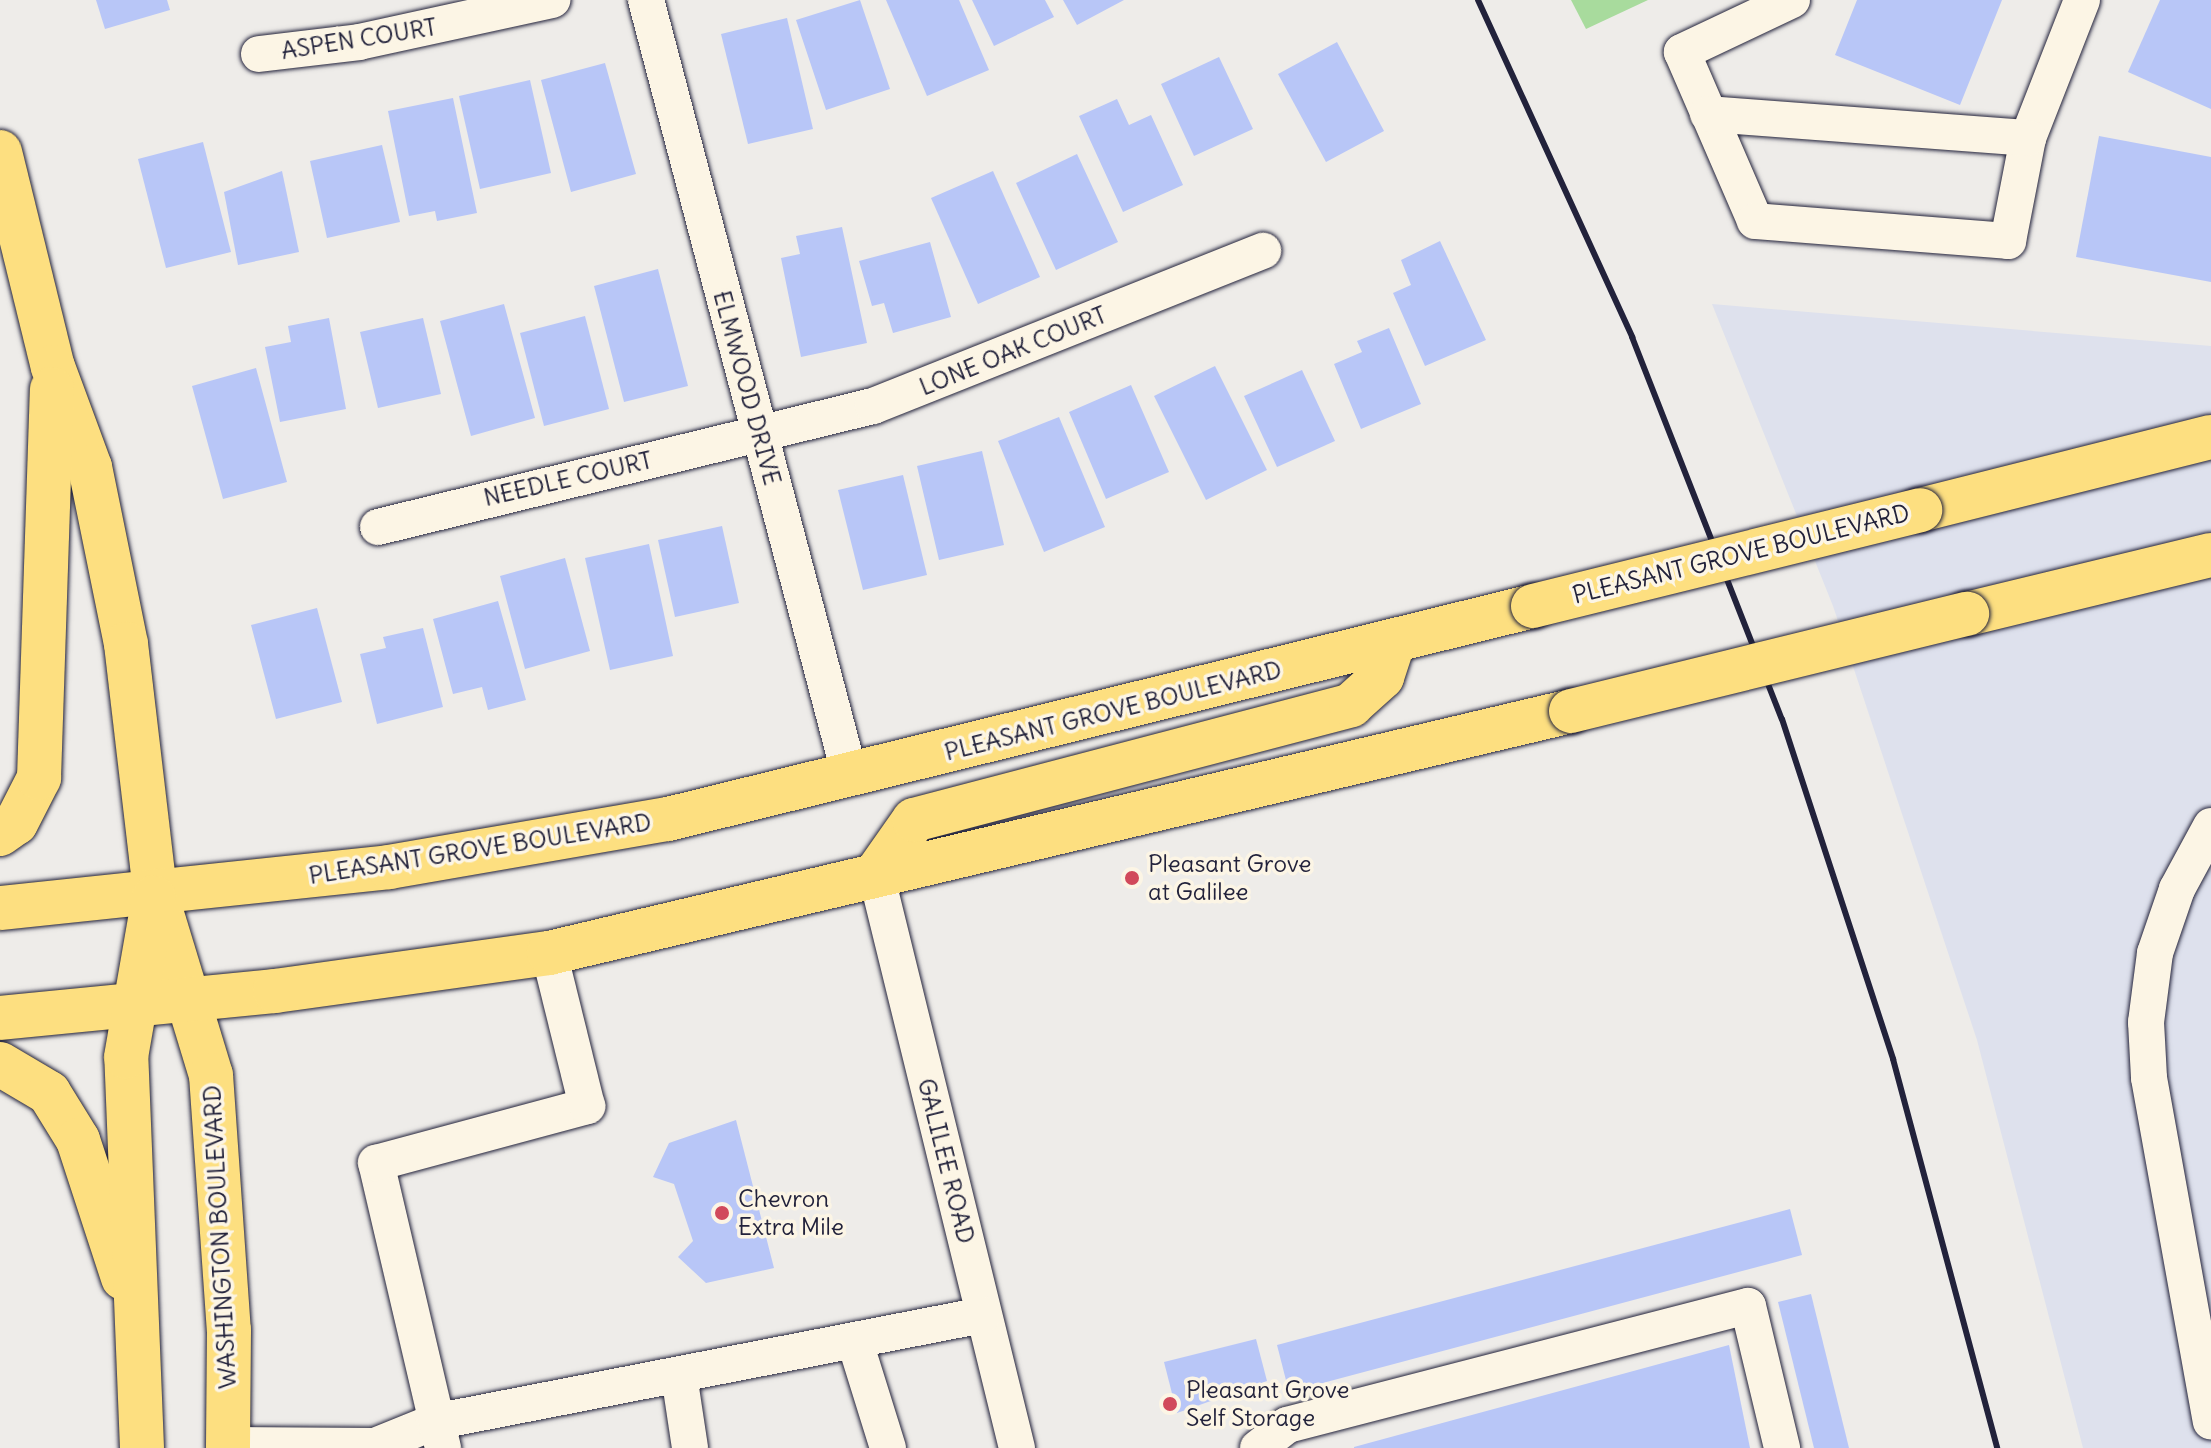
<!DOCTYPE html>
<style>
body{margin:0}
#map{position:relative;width:2211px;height:1448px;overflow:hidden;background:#eeece9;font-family:Delius,sans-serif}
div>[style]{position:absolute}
.built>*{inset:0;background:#dee1ed}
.green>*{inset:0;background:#a8db9d}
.building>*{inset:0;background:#b8c6f7}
.roads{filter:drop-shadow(0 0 2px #22223b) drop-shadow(0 0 2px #22223b)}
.minor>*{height:36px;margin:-18px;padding:0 18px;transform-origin:18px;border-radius:18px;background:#fcf5e5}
.major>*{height:44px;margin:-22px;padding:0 22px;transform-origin:22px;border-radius:22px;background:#fddf80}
.rail>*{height:6px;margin:-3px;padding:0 3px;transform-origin:3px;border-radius:3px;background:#22223b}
.bridges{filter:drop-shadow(0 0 2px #22223b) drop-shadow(0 0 2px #22223b)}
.major-bridge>*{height:44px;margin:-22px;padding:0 22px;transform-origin:22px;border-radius:22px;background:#fddf80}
.dots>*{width:22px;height:22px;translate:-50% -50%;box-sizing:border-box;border:4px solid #fcf5e5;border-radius:50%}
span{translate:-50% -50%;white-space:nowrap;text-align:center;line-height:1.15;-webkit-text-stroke:7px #fcf5e5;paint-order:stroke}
.street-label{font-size:24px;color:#22223b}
.poi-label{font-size:24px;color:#22223b}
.left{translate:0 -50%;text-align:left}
</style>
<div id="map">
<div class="built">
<i style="clip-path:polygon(1712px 304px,2211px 346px,2211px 1448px,2083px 1448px,1977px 1040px,1833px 606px)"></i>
</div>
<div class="green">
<i style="clip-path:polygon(1571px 0,1648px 0,1586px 29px)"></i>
</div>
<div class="building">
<i style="clip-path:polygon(96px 0,167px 0,170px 10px,105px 29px)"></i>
<i style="clip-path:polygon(860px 0,890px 89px,826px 110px,796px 20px)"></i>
<i style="clip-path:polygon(886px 0,959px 0,989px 70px,927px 96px)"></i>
<i style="clip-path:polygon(972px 0,1045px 0,1054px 17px,994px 46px)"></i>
<i style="clip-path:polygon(1063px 0,1124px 0,1077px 25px)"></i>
<i style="clip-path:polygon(1857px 0,2002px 0,1960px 105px,1835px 55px)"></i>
<i style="clip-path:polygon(2160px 0,2211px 0,2211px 109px,2128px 72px)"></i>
<i style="clip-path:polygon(787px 18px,813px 129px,748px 144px,721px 34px)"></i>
<i style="clip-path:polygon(1337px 42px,1384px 131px,1326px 162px,1278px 74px)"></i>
<i style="clip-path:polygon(1219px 57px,1253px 129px,1194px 156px,1161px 84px)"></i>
<i style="clip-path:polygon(605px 63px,636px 174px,571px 192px,541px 80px)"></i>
<i style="clip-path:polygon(530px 80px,551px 173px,480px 189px,459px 96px)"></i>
<i style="clip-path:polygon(453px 98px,477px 213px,437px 221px,435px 211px,409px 216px,388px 111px)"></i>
<i style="clip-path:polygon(1117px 99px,1129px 125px,1151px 115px,1183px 185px,1123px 212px,1079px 116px)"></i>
<i style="clip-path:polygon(2099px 136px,2211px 157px,2211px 282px,2076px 257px)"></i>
<i style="clip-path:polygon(203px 142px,231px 252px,166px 268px,138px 159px)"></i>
<i style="clip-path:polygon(382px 145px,400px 222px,327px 238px,310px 161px)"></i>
<i style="clip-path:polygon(1077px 154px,1118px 242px,1056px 270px,1016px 183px)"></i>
<i style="clip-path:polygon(282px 171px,299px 252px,238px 265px,224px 192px)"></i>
<i style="clip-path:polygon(993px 171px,1040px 277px,978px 304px,931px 198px)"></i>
<i style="clip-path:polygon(842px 227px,867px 343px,801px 357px,781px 258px,800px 254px,796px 236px)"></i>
<i style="clip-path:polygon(1440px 241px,1486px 340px,1425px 366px,1393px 293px,1411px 285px,1401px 260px)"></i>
<i style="clip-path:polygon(930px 242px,951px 317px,893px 333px,884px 303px,872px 306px,859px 261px)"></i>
<i style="clip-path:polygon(658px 269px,688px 386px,624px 402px,594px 286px)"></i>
<i style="clip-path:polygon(504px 304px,535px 418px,471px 436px,440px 321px)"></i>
<i style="clip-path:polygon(585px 316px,609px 409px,544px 426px,520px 333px)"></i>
<i style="clip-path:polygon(329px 318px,346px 409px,280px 422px,265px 347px,291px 342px,288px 326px)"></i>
<i style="clip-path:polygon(423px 318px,441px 394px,378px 408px,360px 332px)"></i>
<i style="clip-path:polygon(1389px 328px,1421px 404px,1361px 429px,1334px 364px,1362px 352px,1357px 341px)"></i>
<i style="clip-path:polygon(1215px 366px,1267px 470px,1206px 500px,1154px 396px)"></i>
<i style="clip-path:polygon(256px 368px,287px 482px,223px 499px,192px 386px)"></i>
<i style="clip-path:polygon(1302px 370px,1335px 441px,1277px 467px,1244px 396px)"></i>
<i style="clip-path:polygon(1131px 385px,1169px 472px,1106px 499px,1069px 412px)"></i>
<i style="clip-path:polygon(1059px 417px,1105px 527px,1044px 552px,998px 441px)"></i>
<i style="clip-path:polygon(982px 451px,1004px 545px,939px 560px,917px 466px)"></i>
<i style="clip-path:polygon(903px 475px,927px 575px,863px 590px,838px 490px)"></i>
<i style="clip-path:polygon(722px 526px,739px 603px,675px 617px,658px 540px)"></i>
<i style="clip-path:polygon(649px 544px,673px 656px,610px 670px,585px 558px)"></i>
<i style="clip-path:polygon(565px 558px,590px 651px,525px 669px,500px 576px)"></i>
<i style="clip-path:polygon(498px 601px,526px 700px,488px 710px,482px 687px,453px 694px,433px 619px)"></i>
<i style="clip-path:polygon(317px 608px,342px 702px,276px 719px,251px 625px)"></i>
<i style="clip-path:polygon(423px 628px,443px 707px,377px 724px,360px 654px,386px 648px,383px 637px)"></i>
<i style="clip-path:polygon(736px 1120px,774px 1268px,706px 1283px,678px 1257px,693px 1241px,674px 1184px,653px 1177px,669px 1143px)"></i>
<i style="clip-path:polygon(1790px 1209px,1802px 1255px,1289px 1392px,1277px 1345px)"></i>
<i style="clip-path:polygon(1811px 1294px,1849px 1448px,1814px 1448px,1778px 1302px)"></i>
<i style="clip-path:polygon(1256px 1339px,1267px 1381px,1177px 1413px,1164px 1362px)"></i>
<i style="clip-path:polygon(1729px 1345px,1750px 1448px,1354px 1448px,1354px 1447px)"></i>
</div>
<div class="roads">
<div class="minor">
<i style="left:646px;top:0;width:802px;rotate:75.27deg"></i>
<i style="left:1792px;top:0;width:122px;rotate:154.7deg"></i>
<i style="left:1682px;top:52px;width:184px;rotate:66.6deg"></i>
<i style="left:1755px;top:221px;width:254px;rotate:4.5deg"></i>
<i style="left:2008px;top:241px;width:105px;rotate:-79deg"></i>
<i style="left:2028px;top:138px;width:148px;rotate:-68.6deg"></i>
<i style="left:259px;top:54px;width:101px;rotate:-6.8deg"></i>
<i style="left:359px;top:42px;width:198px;rotate:-12.3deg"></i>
<i style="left:1708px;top:114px;width:321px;rotate:4.3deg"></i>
<i style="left:378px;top:527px;width:510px;rotate:-13.74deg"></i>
<i style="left:873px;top:406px;width:420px;rotate:-21.7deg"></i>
<i style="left:2211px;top:826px;width:72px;rotate:118.4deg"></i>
<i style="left:2177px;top:889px;width:68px;rotate:109deg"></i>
<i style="left:2155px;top:953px;width:70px;rotate:97.4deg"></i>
<i style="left:2146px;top:1022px;width:56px;rotate:86.9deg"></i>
<i style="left:2149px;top:1078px;width:349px;rotate:79.8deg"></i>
<i style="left:876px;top:874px;width:591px;rotate:76.2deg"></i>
<i style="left:855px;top:1342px;width:111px;rotate:72.7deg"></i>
<i style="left:679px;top:1375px;width:74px;rotate:81.4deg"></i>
<i style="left:228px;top:1445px;width:147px;rotate:0.4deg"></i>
<i style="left:375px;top:1446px;width:64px;rotate:-22.1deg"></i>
<i style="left:434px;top:1422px;width:559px;rotate:-11.03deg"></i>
<i style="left:443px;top:1448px;width:293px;rotate:-103.2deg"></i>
<i style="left:376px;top:1163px;width:219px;rotate:-15.1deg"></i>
<i style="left:587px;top:1106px;width:158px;rotate:-103.9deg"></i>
<i style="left:1258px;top:1448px;width:37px;rotate:-38deg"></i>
<i style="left:1287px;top:1425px;width:476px;rotate:-14.5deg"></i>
<i style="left:1748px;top:1306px;width:146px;rotate:76.5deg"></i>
</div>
<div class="major">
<i style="left:0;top:152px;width:221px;rotate:76.2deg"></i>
<i style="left:53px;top:367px;width:107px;rotate:69.7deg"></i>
<i style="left:90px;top:467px;width:181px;rotate:78.5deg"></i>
<i style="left:126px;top:644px;width:249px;rotate:83.3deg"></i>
<i style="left:155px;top:891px;width:192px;rotate:73.1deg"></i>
<i style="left:211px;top:1075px;width:256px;rotate:86deg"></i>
<i style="left:229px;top:1330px;width:118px;rotate:90.5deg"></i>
<i style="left:1920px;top:510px;width:300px;rotate:-14.1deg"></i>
<i style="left:1967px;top:614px;width:251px;rotate:-13.6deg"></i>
<i style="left:0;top:834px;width:19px;rotate:-35deg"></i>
<i style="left:16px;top:823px;width:51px;rotate:-62.9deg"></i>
<i style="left:39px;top:778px;width:389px;rotate:-88.1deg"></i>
<i style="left:876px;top:874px;width:66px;rotate:-54.9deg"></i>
<i style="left:914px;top:820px;width:452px;rotate:-14.7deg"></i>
<i style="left:1351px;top:705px;width:42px;rotate:-42.1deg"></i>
<i style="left:1382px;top:677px;width:38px;rotate:-72deg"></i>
<i style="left:0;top:908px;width:391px;rotate:-6deg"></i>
<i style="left:389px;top:867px;width:283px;rotate:-9.8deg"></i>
<i style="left:668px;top:819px;width:891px;rotate:-13.83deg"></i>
<i style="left:0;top:1018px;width:276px;rotate:-5.6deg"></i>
<i style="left:275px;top:991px;width:277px;rotate:-7.9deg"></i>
<i style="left:549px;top:953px;width:1050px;rotate:-13.32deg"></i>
<i style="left:0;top:1064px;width:57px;rotate:30.6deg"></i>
<i style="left:49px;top:1093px;width:55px;rotate:58.3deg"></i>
<i style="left:78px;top:1140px;width:145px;rotate:71.9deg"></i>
<i style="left:142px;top:1448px;width:391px;rotate:-92.3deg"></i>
<i style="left:126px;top:1057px;width:162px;rotate:-80.1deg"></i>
</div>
</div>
<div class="rail">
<i style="left:1478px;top:0;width:371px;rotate:65.4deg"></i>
<i style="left:1632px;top:337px;width:410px;rotate:68.6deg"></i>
<i style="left:1782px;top:719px;width:358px;rotate:71.9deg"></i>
<i style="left:1893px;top:1059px;width:403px;rotate:75deg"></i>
</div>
<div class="bridges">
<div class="major-bridge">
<i style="left:1533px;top:606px;width:399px;rotate:-13.9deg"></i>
<i style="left:1571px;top:711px;width:408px;rotate:-13.8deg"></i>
</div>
</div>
<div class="dots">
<i style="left:1132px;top:878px;background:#d1495b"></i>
<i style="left:722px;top:1213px;background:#d1495b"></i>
<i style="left:1170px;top:1404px;background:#d1495b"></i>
</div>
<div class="street-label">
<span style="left:359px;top:39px;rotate:-9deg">ASPEN COURT</span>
<span style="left:1013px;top:351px;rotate:-22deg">LONE OAK COURT</span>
<span style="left:747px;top:388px;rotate:75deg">ELMWOOD DRIVE</span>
<span style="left:568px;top:479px;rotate:-13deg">NEEDLE COURT</span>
<span style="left:1741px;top:554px;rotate:-14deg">PLEASANT GROVE BOULEVARD</span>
<span style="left:1113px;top:711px;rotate:-14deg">PLEASANT GROVE BOULEVARD</span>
<span style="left:480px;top:849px;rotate:-9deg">PLEASANT GROVE BOULEVARD</span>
<span style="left:946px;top:1161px;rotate:76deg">GALILEE ROAD</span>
<span style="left:220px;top:1237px;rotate:-93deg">WASHINGTON BOULEVARD</span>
</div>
<div class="poi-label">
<span class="left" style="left:1148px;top:878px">Pleasant Grove<br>at Galilee</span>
<span class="left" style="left:738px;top:1213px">Chevron<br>Extra Mile</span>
<span class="left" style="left:1186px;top:1404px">Pleasant Grove<br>Self Storage</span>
</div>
</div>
